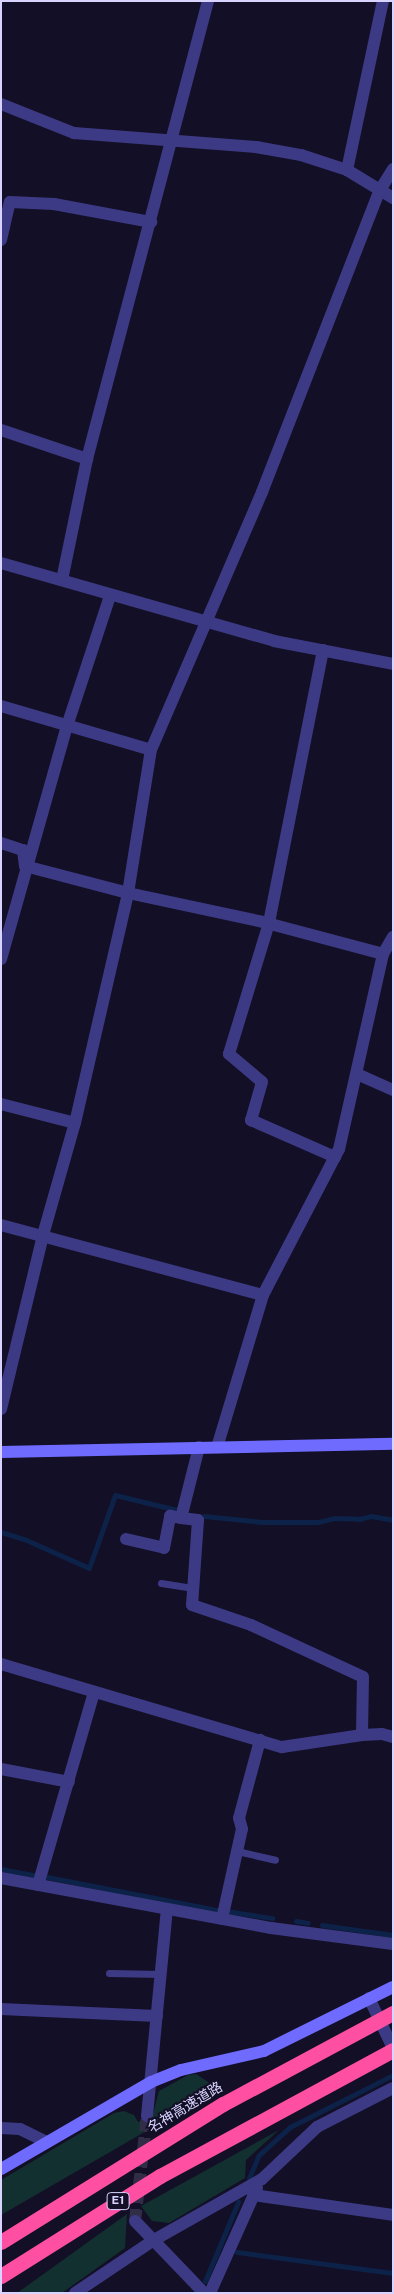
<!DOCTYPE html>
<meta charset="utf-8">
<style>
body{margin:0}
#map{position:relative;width:394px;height:2294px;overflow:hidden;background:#130f26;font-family:"Public Sans","Noto Sans JP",sans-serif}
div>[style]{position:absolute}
.green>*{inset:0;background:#12302f}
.stream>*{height:5px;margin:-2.5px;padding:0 2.5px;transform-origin:2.5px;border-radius:2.5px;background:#0c2248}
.street-tunnel>*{height:12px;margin-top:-6px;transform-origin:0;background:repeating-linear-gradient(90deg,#312d47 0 12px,transparent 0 18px)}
.lane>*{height:7px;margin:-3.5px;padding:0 3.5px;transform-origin:3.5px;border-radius:3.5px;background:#3d3a85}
.street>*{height:12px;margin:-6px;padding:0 6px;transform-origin:6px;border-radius:6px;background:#3d3a85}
.secondary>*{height:12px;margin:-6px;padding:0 6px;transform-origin:6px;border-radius:6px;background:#6f6bff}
.highway>*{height:15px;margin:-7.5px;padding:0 7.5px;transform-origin:7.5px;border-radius:7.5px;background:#ff4fa3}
.highway-bridge>*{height:15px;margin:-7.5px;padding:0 7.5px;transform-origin:7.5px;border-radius:7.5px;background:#ff4fa3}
span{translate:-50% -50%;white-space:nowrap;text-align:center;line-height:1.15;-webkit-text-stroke:4px #130f26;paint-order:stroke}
.shield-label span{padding:1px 4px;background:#130f26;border:1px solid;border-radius:4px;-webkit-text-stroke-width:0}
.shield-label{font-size:12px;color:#d9d4ff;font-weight:700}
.street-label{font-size:14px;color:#d9d4ff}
.frame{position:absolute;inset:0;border:2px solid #d9d4ff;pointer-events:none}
</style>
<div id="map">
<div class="green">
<i style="clip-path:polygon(196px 2074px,219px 2089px,1px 2215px,1px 2180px,114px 2113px,124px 2111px,134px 2115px,138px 2122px,153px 2114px,159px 2091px,188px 2075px)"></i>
<i style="clip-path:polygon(279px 2130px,246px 2160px,245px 2178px,169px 2223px,152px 2221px,141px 2206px)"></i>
<i style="clip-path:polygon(127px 2214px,125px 2248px,62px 2293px,17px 2293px)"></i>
</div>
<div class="stream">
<i style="left:204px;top:1516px;width:58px;rotate:5.9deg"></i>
<i style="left:262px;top:1522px;width:56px"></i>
<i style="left:318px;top:1522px;width:17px;rotate:-13deg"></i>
<i style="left:335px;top:1518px;width:24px;rotate:2deg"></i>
<i style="left:359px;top:1519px;width:12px;rotate:-14deg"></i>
<i style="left:371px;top:1516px;width:22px;rotate:10deg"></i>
<i style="left:1px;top:1532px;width:24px;rotate:17deg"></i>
<i style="left:24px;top:1539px;width:71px;rotate:24deg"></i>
<i style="left:89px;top:1568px;width:77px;rotate:-70.4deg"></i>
<i style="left:115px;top:1495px;width:64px;rotate:13.6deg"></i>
<i style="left:1px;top:1869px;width:33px;rotate:11deg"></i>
<i style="left:47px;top:1877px;width:173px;rotate:11deg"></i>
<i style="left:226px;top:1911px;width:47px;rotate:8.7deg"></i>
<i style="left:296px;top:1921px;width:12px;rotate:9deg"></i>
<i style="left:322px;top:1925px;width:72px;rotate:8deg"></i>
<i style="left:249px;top:2178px;width:25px;rotate:-67deg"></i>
<i style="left:259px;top:2155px;width:42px;rotate:-42.1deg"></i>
<i style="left:290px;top:2127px;width:115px;rotate:-26.8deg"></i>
<i style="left:237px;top:2252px;width:157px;rotate:7.7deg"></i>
<i style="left:205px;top:2281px;width:86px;rotate:-67.3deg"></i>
</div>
<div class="street-tunnel">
<i style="left:135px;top:2221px;width:106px;rotate:-83.5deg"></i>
</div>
<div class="lane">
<i style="left:161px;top:1583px;width:33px;rotate:9deg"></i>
<i style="left:237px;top:1851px;width:39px;rotate:13deg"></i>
<i style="left:109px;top:1973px;width:52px;rotate:1.1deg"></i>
</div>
<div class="street">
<i style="left:1px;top:104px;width:79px;rotate:21.7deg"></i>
<i style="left:74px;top:133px;width:183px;rotate:4.4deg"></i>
<i style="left:256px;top:147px;width:46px;rotate:10.1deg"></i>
<i style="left:301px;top:155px;width:48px;rotate:18.1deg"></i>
<i style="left:347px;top:170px;width:54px;rotate:31.3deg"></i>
<i style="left:347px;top:170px;width:173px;rotate:-78deg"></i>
<i style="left:1px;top:240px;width:39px;rotate:-77deg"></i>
<i style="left:10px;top:202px;width:44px;rotate:2.6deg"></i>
<i style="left:54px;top:204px;width:99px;rotate:10.5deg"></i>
<i style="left:1px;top:430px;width:91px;rotate:18.6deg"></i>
<i style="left:1px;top:563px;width:284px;rotate:15.9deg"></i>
<i style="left:274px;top:641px;width:121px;rotate:10.9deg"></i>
<i style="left:62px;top:580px;width:124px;rotate:-78.3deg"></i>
<i style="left:87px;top:459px;width:474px;rotate:-75.2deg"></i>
<i style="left:323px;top:650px;width:278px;rotate:101.2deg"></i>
<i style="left:269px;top:923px;width:137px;rotate:107deg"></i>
<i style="left:229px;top:1054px;width:43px;rotate:40.3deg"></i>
<i style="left:262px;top:1082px;width:40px;rotate:106deg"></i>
<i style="left:251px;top:1120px;width:92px;rotate:23.8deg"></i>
<i style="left:1px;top:706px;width:156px;rotate:16.3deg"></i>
<i style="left:1px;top:843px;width:23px;rotate:18deg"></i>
<i style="left:23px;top:850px;width:16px;rotate:83deg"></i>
<i style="left:25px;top:866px;width:106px;rotate:14.7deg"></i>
<i style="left:128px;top:893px;width:138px;rotate:12.1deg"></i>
<i style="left:263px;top:922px;width:124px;rotate:14.9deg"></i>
<i style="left:383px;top:954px;width:200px;rotate:102.7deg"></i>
<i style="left:339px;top:1149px;width:165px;rotate:117.5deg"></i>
<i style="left:263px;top:1295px;width:159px;rotate:106.8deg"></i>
<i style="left:383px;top:954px;width:20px;rotate:-60deg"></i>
<i style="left:1px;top:959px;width:242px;rotate:-74.2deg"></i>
<i style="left:67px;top:726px;width:137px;rotate:-71.7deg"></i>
<i style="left:357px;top:1074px;width:39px;rotate:24deg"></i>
<i style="left:1px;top:1104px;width:76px;rotate:14.4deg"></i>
<i style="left:1px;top:1225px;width:271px;rotate:15deg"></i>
<i style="left:1px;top:1409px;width:179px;rotate:-76.4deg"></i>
<i style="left:43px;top:1235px;width:116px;rotate:-74.1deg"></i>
<i style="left:75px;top:1123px;width:236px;rotate:-77deg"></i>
<i style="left:128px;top:893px;width:145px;rotate:-80.9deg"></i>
<i style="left:151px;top:750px;width:281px;rotate:-66.7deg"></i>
<i style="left:262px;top:492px;width:324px;rotate:-68.7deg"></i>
<i style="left:380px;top:190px;width:25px;rotate:-58deg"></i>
<i style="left:199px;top:1447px;width:73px;rotate:104.2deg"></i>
<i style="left:181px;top:1518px;width:17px;rotate:7deg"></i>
<i style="left:198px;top:1520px;width:85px;rotate:94deg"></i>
<i style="left:192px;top:1605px;width:62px;rotate:18.7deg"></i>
<i style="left:251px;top:1625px;width:123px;rotate:24.9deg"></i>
<i style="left:363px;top:1677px;width:58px;rotate:91deg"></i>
<i style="left:126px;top:1539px;width:39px;rotate:13deg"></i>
<i style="left:164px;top:1548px;width:33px;rotate:-79deg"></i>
<i style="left:170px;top:1516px;width:11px;rotate:10deg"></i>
<i style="left:1px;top:1664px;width:293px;rotate:16.5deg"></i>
<i style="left:282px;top:1747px;width:81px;rotate:-8.5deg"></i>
<i style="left:362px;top:1735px;width:20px;rotate:-3deg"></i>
<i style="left:382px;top:1734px;width:11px;rotate:15deg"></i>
<i style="left:1px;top:1769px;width:69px;rotate:10.8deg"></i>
<i style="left:1px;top:1878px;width:275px;rotate:10.5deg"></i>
<i style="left:271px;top:1928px;width:123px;rotate:7.5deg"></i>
<i style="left:38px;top:1885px;width:201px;rotate:-73.8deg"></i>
<i style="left:222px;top:1919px;width:92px;rotate:-77.5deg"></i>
<i style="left:242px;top:1829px;width:11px;rotate:-105deg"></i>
<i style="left:239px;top:1818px;width:81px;rotate:-74.9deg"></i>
<i style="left:369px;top:1998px;width:55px;rotate:64.4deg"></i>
<i style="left:1px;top:2009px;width:156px;rotate:2.6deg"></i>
<i style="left:147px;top:2116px;width:208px;rotate:-84.5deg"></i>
<i style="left:1px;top:2128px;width:19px;rotate:3deg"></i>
<i style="left:20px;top:2129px;width:30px;rotate:26deg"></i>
<i style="left:253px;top:2195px;width:141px;rotate:8.1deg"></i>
<i style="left:135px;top:2221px;width:100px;rotate:46.2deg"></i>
<i style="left:75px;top:2293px;width:95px;rotate:-33.9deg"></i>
<i style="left:154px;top:2240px;width:124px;rotate:-29.5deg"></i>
<i style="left:262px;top:2179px;width:76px;rotate:-43.4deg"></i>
<i style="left:317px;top:2127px;width:85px;rotate:-27.2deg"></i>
<i style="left:210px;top:2293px;width:115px;rotate:-65.9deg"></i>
</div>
<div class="secondary">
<i style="left:1px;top:1452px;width:392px;rotate:-1.2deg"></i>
<i style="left:1px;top:2169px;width:173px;rotate:-30.1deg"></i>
<i style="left:151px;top:2082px;width:32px;rotate:-22deg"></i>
<i style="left:181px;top:2070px;width:85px;rotate:-12.9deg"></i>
<i style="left:264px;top:2051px;width:144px;rotate:-26.4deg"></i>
</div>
<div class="highway">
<i style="left:1px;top:2242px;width:261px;rotate:-31.9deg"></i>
<i style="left:1px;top:2276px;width:188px;rotate:-32.2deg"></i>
<i style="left:160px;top:2176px;width:265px;rotate:-28.4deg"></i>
</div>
<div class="highway-bridge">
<i style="left:223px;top:2104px;width:193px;rotate:-28.2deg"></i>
</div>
<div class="shield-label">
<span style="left:118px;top:2201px">E1</span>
</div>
<div class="street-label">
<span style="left:185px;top:2107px;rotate:-31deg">名神高速道路</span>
</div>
<div class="frame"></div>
</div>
